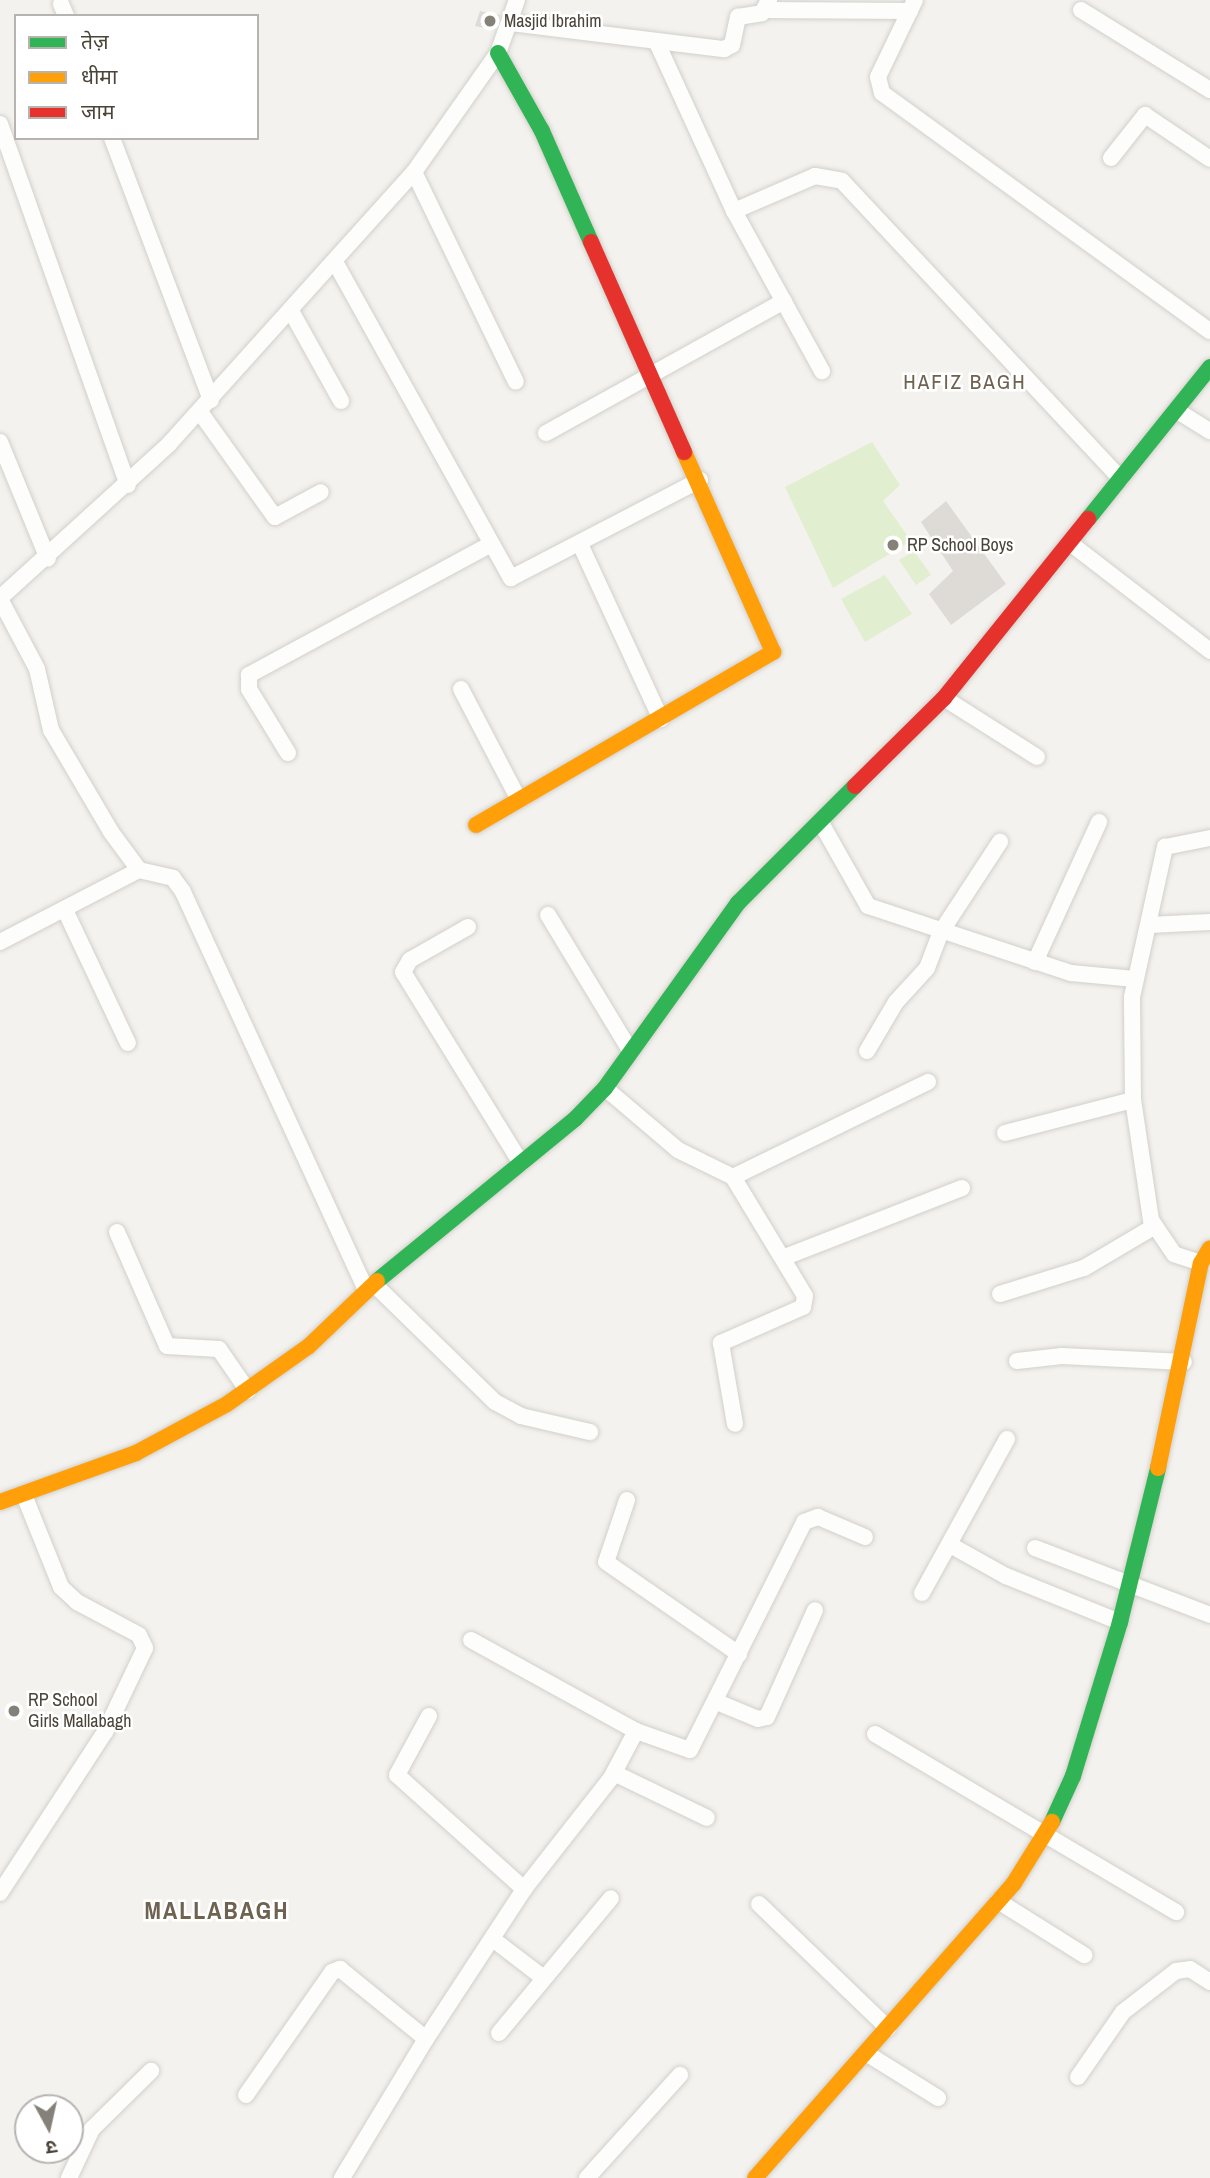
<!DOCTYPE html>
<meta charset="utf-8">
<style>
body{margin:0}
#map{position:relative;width:1210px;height:2178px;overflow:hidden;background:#f4f2ee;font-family:"Archivo Narrow","Noto Sans Devanagari",sans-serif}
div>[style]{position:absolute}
.green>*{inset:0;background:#e1eecf}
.building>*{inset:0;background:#dedbd6}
.roads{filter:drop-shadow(0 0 2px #d2d0cb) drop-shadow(0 0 2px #d2d0cb)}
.street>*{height:16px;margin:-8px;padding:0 8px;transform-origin:8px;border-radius:8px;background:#fdfdfc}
.fast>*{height:16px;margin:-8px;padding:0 8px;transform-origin:8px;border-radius:8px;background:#30b455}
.slow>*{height:16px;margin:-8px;padding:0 8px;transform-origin:8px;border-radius:8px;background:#ff9f0a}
.jam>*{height:16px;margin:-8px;padding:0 8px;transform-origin:8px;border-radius:8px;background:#e5322d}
.dots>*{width:19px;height:19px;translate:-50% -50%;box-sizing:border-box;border:4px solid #fff;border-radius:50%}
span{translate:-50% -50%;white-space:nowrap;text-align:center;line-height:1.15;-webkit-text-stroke:5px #fff;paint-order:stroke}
.poi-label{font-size:18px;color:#4b4439}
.left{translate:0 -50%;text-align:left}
.quarter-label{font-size:21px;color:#6e6250;letter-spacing:2px}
.district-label{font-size:24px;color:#6e6250;font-weight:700;letter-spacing:2px}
.legend{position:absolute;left:14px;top:14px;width:245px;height:126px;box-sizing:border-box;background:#fff;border:2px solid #b7b4b0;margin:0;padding:9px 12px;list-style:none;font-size:21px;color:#4b4439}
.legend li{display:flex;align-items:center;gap:14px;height:35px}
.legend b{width:35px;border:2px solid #b7b4b0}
.north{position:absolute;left:14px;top:2094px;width:70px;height:70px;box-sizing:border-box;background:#fff;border:2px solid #b7b4b0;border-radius:50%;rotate:172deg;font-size:19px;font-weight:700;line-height:28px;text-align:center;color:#4b4439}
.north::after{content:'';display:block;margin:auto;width:24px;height:32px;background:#868178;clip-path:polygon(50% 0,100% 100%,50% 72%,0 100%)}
</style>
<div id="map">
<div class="green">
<i style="clip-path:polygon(872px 442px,900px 485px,883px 501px,911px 541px,833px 588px,785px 487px)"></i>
<i style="clip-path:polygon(914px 551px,931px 575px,916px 585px,899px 560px)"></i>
<i style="clip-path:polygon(885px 575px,912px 614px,865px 642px,841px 599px)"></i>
</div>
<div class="building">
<i style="clip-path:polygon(480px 11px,500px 15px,495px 30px,475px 26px)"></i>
<i style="clip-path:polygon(946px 501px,1006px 584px,951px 625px,929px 594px,953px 571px,921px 522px)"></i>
</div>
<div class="roads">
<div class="street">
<i style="left:915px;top:0;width:85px;rotate:115.7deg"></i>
<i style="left:878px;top:77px;width:16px;rotate:76deg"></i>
<i style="left:882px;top:93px;width:405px;rotate:36deg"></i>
<i style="left:61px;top:4px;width:13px;rotate:67deg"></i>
<i style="left:766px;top:10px;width:144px;rotate:0.4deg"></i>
<i style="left:1081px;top:10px;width:152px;rotate:31.8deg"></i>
<i style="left:511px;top:23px;width:215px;rotate:7deg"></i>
<i style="left:724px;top:49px;width:9px;rotate:-27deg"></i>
<i style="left:732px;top:45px;width:29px;rotate:-78deg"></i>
<i style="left:738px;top:17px;width:24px;rotate:-9deg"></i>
<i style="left:762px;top:13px;width:15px;rotate:-62deg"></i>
<i style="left:658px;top:45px;width:183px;rotate:65.4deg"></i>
<i style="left:734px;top:211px;width:183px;rotate:61.2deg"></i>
<i style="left:0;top:124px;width:383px;rotate:70.5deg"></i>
<i style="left:112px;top:138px;width:280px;rotate:69.3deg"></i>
<i style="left:1111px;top:158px;width:55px;rotate:-51.7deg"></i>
<i style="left:1145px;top:115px;width:78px;rotate:34.1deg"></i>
<i style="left:414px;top:172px;width:233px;rotate:64.1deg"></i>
<i style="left:734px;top:211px;width:88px;rotate:-23.4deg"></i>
<i style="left:815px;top:176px;width:27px;rotate:10deg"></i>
<i style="left:842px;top:181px;width:408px;rotate:46.9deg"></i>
<i style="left:335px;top:262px;width:362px;rotate:60.9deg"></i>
<i style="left:511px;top:578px;width:213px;rotate:-27.4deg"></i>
<i style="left:291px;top:311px;width:103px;rotate:60.9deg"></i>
<i style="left:1176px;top:410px;width:40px;rotate:32deg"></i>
<i style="left:200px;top:412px;width:129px;rotate:54.5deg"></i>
<i style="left:275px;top:517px;width:52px;rotate:-28.5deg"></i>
<i style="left:546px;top:433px;width:272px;rotate:-29deg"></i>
<i style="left:0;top:442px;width:126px;rotate:67.7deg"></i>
<i style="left:1070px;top:543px;width:177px;rotate:37.6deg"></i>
<i style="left:580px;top:544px;width:193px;rotate:65.2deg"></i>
<i style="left:0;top:598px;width:229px;rotate:-42.3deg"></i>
<i style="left:169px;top:444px;width:366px;rotate:-48deg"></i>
<i style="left:414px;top:172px;width:146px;rotate:-54.8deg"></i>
<i style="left:498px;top:53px;width:56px;rotate:-70.3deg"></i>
<i style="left:0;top:599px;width:79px;rotate:62.1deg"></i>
<i style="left:37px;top:669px;width:63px;rotate:77.1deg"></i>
<i style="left:51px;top:730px;width:118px;rotate:59.5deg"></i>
<i style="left:111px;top:832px;width:47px;rotate:53.6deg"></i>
<i style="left:139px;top:870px;width:35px;rotate:13deg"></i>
<i style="left:173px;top:878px;width:17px;rotate:54deg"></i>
<i style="left:183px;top:892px;width:438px;rotate:65.3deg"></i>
<i style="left:461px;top:689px;width:123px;rotate:62.4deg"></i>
<i style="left:944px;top:698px;width:110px;rotate:32.4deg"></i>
<i style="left:288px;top:753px;width:75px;rotate:-121.4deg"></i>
<i style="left:249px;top:689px;width:14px;rotate:-90deg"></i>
<i style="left:249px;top:675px;width:275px;rotate:-28.4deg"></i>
<i style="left:821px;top:823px;width:95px;rotate:60.5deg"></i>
<i style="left:868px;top:906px;width:214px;rotate:18.3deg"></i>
<i style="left:1071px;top:973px;width:64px;rotate:5.4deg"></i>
<i style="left:65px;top:910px;width:147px;rotate:64.7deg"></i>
<i style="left:548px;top:915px;width:160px;rotate:58.8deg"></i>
<i style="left:1149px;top:925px;width:61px;rotate:-2.8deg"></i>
<i style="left:468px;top:927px;width:67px;rotate:150.4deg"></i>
<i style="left:410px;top:960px;width:14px;rotate:120deg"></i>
<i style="left:403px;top:972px;width:225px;rotate:58.3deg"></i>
<i style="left:0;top:942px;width:157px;rotate:-27.4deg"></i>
<i style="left:1035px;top:962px;width:154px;rotate:-65.4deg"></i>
<i style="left:867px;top:1051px;width:57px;rotate:-59.4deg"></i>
<i style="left:896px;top:1002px;width:46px;rotate:-47.6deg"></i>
<i style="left:927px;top:968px;width:39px;rotate:-69deg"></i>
<i style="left:941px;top:932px;width:108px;rotate:-56.8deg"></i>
<i style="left:605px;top:1088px;width:96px;rotate:40.3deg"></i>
<i style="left:678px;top:1150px;width:61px;rotate:26.1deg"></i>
<i style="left:733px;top:1177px;width:139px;rotate:58.8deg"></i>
<i style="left:805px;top:1296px;width:11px;rotate:100deg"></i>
<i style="left:803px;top:1307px;width:90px;rotate:156.3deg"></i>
<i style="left:721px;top:1343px;width:82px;rotate:80.2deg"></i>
<i style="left:1005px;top:1133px;width:132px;rotate:-14.5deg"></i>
<i style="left:733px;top:1177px;width:217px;rotate:-26deg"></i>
<i style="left:117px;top:1232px;width:124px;rotate:66.3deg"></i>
<i style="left:167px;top:1346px;width:52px;rotate:3.3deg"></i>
<i style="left:219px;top:1349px;width:51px;rotate:55.4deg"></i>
<i style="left:785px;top:1257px;width:190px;rotate:-21.3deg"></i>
<i style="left:1201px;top:1263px;width:28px;rotate:-162deg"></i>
<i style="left:1174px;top:1254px;width:41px;rotate:-124.1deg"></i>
<i style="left:1151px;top:1220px;width:121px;rotate:-98.5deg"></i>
<i style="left:1133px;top:1100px;width:103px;rotate:-90.6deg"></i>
<i style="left:1132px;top:997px;width:154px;rotate:-77.6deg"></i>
<i style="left:1165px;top:847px;width:46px;rotate:-11.3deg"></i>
<i style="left:374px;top:1284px;width:169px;rotate:44.3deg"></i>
<i style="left:495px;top:1402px;width:30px;rotate:28deg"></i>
<i style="left:521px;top:1416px;width:71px;rotate:13.1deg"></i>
<i style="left:1000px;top:1294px;width:88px;rotate:-17.2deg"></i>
<i style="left:1084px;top:1268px;width:82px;rotate:-30.6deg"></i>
<i style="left:1017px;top:1361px;width:45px;rotate:-6.3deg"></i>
<i style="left:1062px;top:1356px;width:122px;rotate:2.8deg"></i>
<i style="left:627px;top:1500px;width:65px;rotate:108.7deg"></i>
<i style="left:606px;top:1562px;width:162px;rotate:34.7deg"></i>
<i style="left:952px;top:1546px;width:62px;rotate:29.1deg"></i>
<i style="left:1006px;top:1576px;width:123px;rotate:22deg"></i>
<i style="left:1035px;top:1548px;width:187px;rotate:20.9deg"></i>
<i style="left:922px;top:1593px;width:176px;rotate:-61.1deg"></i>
<i style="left:471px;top:1640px;width:188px;rotate:28.9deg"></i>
<i style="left:636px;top:1731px;width:57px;rotate:19.4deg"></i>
<i style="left:690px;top:1750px;width:255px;rotate:-63.4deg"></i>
<i style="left:804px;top:1522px;width:15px;rotate:-20deg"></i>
<i style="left:818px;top:1517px;width:51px;rotate:23.1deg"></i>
<i style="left:717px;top:1702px;width:44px;rotate:22.5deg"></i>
<i style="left:758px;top:1719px;width:9px;rotate:-13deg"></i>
<i style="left:767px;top:1717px;width:117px;rotate:-65.8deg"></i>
<i style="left:429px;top:1716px;width:67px;rotate:118.5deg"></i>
<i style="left:397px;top:1775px;width:171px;rotate:41.9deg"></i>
<i style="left:875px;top:1734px;width:350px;rotate:30.6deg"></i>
<i style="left:614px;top:1773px;width:103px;rotate:25.8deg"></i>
<i style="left:0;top:1893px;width:192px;rotate:-56.9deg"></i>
<i style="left:105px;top:1732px;width:93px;rotate:-64.5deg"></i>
<i style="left:145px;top:1648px;width:14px;rotate:-115deg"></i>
<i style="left:139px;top:1635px;width:70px;rotate:-152deg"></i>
<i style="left:77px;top:1602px;width:22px;rotate:-137deg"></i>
<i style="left:61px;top:1587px;width:99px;rotate:-111.9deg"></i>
<i style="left:998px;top:1901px;width:102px;rotate:32.1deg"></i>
<i style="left:759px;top:1904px;width:179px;rotate:43.9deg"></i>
<i style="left:494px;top:1940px;width:59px;rotate:37.5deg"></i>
<i style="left:499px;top:2033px;width:175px;rotate:-50.3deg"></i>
<i style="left:866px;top:2053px;width:85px;rotate:32deg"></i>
<i style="left:1078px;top:2077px;width:79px;rotate:-55.3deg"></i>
<i style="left:1123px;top:2012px;width:67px;rotate:-37.7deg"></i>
<i style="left:1176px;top:1971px;width:14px;rotate:-8deg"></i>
<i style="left:1190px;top:1969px;width:24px;rotate:33deg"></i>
<i style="left:246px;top:2095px;width:150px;rotate:-55deg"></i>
<i style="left:332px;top:1972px;width:9px;rotate:-21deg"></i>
<i style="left:340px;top:1969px;width:111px;rotate:39.1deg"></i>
<i style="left:69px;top:2178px;width:54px;rotate:-64.9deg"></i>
<i style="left:92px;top:2129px;width:83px;rotate:-44.5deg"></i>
<i style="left:342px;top:2178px;width:162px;rotate:-58.9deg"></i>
<i style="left:426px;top:2039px;width:179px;rotate:-56.8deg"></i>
<i style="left:524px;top:1889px;width:141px;rotate:-51.9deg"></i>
<i style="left:611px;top:1778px;width:53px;rotate:-62deg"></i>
<i style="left:587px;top:2178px;width:139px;rotate:-47.9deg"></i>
</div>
<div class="fast">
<i style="left:498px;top:53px;width:90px;rotate:60.6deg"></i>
<i style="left:542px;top:131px;width:121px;rotate:66.2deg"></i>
<i style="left:1088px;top:519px;width:195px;rotate:-51.2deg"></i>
<i style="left:377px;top:1281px;width:256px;rotate:-39.3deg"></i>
<i style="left:575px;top:1119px;width:43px;rotate:-45.9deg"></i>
<i style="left:605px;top:1088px;width:228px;rotate:-54.3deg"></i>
<i style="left:738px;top:903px;width:165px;rotate:-45deg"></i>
<i style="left:1052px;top:1822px;width:51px;rotate:-65.5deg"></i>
<i style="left:1073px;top:1776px;width:161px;rotate:-73deg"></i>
<i style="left:1120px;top:1622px;width:159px;rotate:-76.1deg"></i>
</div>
<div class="slow">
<i style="left:476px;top:825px;width:344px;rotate:-30.2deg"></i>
<i style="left:773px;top:652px;width:219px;rotate:-114deg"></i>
<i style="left:1158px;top:1468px;width:209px;rotate:-78.2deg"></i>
<i style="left:1201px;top:1263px;width:17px;rotate:-59deg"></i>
<i style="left:0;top:1502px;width:145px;rotate:-19.8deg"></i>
<i style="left:136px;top:1453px;width:103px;rotate:-28.3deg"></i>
<i style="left:227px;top:1404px;width:100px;rotate:-35.3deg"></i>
<i style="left:309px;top:1346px;width:94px;rotate:-43.7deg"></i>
<i style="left:755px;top:2178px;width:393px;rotate:-48.7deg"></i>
<i style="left:1014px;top:1883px;width:72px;rotate:-58.1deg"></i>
</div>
<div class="jam">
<i style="left:591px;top:242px;width:230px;rotate:66.1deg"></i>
<i style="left:855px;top:786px;width:125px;rotate:-44.7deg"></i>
<i style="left:944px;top:698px;width:230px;rotate:-51.2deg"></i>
</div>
</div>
<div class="dots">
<i style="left:490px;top:21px;background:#868178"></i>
<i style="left:893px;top:545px;background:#868178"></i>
<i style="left:14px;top:1711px;background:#868178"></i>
</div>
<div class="poi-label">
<span class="left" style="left:504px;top:21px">Masjid Ibrahim</span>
<span class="left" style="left:907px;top:545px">RP School Boys</span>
<span class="left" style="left:28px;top:1711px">RP School<br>Girls Mallabagh</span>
</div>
<div class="quarter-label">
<span style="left:965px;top:382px">HAFIZ BAGH</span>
</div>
<div class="district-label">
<span style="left:217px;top:1911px">MALLABAGH</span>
</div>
<ul class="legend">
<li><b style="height:9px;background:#30b455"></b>तेज़</li>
<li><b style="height:9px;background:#ff9f0a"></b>धीमा</li>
<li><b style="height:9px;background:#e5322d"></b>जाम</li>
</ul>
<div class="north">उ</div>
</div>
